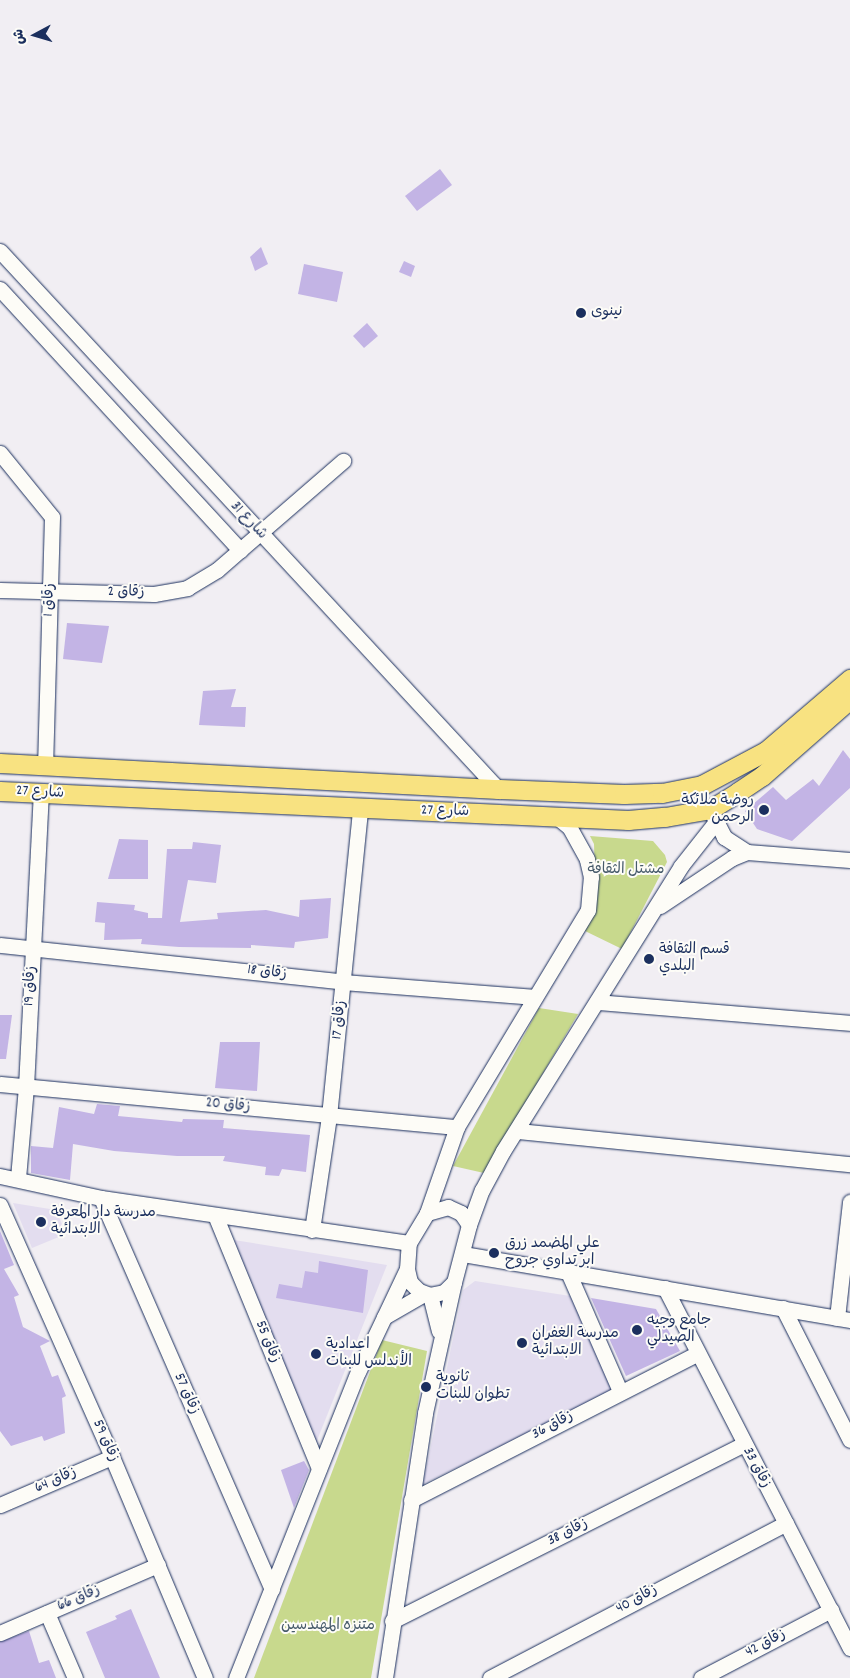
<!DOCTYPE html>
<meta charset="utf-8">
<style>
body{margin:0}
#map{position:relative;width:850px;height:1678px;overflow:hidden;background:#f1eef3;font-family:Dekko,"Playpen Sans Arabic",sans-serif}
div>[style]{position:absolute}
.built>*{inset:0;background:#e3ddef}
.green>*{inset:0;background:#c8d98d}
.building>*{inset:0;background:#c3b4e5}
.roads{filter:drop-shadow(0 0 1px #1b2f5e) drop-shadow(0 0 1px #1b2f5e)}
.minor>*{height:15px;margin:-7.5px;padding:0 7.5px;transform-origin:7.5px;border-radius:7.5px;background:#fdfcf7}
.major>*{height:19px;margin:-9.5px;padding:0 9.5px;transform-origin:9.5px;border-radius:9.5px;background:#f8e281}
.dots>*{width:14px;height:14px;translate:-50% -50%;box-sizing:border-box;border:2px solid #fdfcf7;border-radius:50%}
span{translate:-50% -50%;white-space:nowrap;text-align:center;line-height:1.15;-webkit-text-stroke:4px #fdfcf7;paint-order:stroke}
.poi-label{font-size:15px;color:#1b2f5e}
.left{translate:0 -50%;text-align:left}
.right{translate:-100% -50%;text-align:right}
.street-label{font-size:15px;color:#1b2f5e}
.park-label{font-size:15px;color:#465a6a}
.north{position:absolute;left:10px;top:10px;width:50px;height:50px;-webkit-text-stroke:4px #fdfcf7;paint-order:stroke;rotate:264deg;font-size:14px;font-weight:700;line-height:20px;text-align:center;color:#1b2f5e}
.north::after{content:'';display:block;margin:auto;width:18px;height:22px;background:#1b2f5e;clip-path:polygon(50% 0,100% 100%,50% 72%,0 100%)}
</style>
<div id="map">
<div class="built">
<i style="clip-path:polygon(13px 1203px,56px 1210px,66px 1234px,32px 1248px)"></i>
<i style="clip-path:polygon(234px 1240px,387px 1265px,316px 1443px)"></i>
<i style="clip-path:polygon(475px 1281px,570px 1296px,615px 1390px,423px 1484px,463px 1290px)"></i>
</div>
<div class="green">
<i style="clip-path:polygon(590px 836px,653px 841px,665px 855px,667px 862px,622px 949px,585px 931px,596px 908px,594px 844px)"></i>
<i style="clip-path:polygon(539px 1008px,578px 1014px,484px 1173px,453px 1166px)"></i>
<i style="clip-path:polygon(382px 1340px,427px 1351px,371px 1678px,254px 1678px)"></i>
</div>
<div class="building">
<i style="clip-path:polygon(440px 169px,452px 185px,417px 211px,405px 196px)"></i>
<i style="clip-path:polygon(261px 247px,268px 264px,255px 271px,250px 257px)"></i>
<i style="clip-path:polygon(404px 261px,415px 266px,411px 277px,399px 272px)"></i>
<i style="clip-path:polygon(304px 264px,343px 272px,337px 302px,298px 294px)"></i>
<i style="clip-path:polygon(367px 323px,378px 336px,364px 348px,353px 336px)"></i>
<i style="clip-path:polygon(67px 623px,109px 626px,102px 663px,63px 659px)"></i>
<i style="clip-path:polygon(236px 689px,231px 707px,246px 707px,245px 727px,199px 725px,203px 691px)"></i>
<i style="clip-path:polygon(843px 750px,850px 759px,850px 788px,792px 841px,757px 829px,745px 811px,773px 787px,786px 800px,813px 779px,819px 786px)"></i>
<i style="clip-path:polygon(119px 839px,148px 840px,148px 879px,108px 879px)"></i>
<i style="clip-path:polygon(193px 842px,221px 845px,216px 883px,188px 880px,180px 922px,218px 919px,217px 913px,266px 910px,299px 917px,300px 900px,331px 898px,328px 938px,295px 942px,294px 948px,251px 945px,251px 948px,179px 947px,141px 944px,142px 939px,104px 940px,105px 923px,95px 922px,97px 902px,135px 905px,134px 910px,148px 913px,148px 918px,162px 918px,167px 849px,192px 849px)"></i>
<i style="clip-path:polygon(0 1015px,12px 1015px,6px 1059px,0 1059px)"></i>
<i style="clip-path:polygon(220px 1042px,260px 1042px,257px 1091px,215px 1088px)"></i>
<i style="clip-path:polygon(97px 1104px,120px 1106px,118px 1116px,182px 1122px,183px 1119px,224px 1120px,223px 1128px,310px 1135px,306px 1172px,282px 1169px,279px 1176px,265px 1175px,266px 1167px,223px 1161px,225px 1156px,177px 1156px,114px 1151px,73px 1144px,70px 1180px,31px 1173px,31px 1146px,53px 1148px,59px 1107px,94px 1114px)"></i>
<i style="clip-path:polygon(0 1231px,14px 1265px,4px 1269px,19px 1295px,14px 1297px,23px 1327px,50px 1341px,40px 1346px,52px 1377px,58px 1375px,66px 1396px,62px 1398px,65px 1433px,44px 1441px,42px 1436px,11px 1446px,0 1431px)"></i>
<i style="clip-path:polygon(319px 1261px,368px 1270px,363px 1313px,276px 1298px,279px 1284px,302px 1288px,305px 1271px,318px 1273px)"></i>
<i style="clip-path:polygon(591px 1298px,656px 1309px,680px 1351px,626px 1376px)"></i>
<i style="clip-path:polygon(304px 1461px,309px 1470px,294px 1508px,281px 1470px)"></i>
<i style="clip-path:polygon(131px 1609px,160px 1678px,105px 1678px,86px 1632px,117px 1619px,115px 1616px)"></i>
<i style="clip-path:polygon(29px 1631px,39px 1663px,49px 1660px,56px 1678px,0 1678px,0 1642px)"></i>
</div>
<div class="roads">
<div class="minor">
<i style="left:0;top:251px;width:733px;rotate:47.21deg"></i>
<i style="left:0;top:289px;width:355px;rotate:47.4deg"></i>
<i style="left:0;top:453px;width:82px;rotate:50.9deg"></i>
<i style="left:52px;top:517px;width:248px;rotate:91.6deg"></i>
<i style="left:0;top:590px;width:154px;rotate:1.5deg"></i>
<i style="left:154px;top:594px;width:34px;rotate:-10deg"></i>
<i style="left:187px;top:588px;width:35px;rotate:-31deg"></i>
<i style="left:217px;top:570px;width:167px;rotate:-40.9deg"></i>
<i style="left:713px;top:815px;width:25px;rotate:63deg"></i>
<i style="left:724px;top:837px;width:27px;rotate:33deg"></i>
<i style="left:747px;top:852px;width:103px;rotate:4.4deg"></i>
<i style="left:660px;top:906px;width:87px;rotate:-33.7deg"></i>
<i style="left:732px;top:858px;width:16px;rotate:-22deg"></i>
<i style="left:0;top:945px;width:346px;rotate:6.1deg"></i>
<i style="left:344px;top:982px;width:191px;rotate:4.5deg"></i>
<i style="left:597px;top:1002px;width:254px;rotate:4.7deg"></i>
<i style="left:0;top:1084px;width:459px;rotate:5.4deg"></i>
<i style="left:518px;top:1131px;width:334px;rotate:5.7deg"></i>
<i style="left:0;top:1176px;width:103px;rotate:12.3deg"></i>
<i style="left:101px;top:1198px;width:311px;rotate:8.3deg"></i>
<i style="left:18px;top:1178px;width:91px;rotate:-85deg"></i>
<i style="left:26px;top:1087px;width:293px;rotate:-87.1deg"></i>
<i style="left:101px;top:1198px;width:427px;rotate:66.4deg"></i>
<i style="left:0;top:1205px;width:276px;rotate:66deg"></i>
<i style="left:112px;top:1457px;width:240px;rotate:67.2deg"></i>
<i style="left:427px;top:1213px;width:22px;rotate:-16deg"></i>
<i style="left:448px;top:1207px;width:14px;rotate:25deg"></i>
<i style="left:461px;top:1213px;width:14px;rotate:56deg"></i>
<i style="left:469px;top:1225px;width:59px;rotate:104.7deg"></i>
<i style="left:454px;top:1282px;width:14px;rotate:135deg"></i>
<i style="left:444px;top:1292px;width:14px;rotate:168deg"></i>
<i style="left:430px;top:1295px;width:12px;rotate:-160deg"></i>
<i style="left:419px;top:1291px;width:13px;rotate:-135deg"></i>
<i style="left:410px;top:1282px;width:13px;rotate:-103deg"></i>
<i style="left:407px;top:1269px;width:26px;rotate:-86deg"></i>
<i style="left:409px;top:1243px;width:35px;rotate:-59deg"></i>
<i style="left:427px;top:1213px;width:91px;rotate:-70.8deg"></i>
<i style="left:457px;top:1127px;width:253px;rotate:-58.9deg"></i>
<i style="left:588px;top:910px;width:33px;rotate:-85deg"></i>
<i style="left:591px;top:877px;width:18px;rotate:-103deg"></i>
<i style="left:587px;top:859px;width:37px;rotate:-119deg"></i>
<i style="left:569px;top:827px;width:19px;rotate:-141deg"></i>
<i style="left:215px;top:1215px;width:274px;rotate:67.7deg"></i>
<i style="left:469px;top:1225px;width:37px;rotate:-70deg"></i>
<i style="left:482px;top:1190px;width:44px;rotate:-61.7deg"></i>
<i style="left:503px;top:1151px;width:336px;rotate:-58deg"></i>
<i style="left:681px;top:866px;width:55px;rotate:-51.7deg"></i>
<i style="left:312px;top:1230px;width:115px;rotate:-81.5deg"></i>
<i style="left:329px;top:1116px;width:309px;rotate:-84.2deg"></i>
<i style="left:463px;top:1254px;width:393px;rotate:9.7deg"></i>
<i style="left:568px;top:1272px;width:130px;rotate:66.4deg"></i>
<i style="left:665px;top:1288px;width:405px;rotate:62.8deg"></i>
<i style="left:430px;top:1295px;width:37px;rotate:76deg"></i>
<i style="left:783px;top:1308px;width:148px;rotate:63.1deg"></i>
<i style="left:384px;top:1317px;width:46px;rotate:-29.9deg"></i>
<i style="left:837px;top:1318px;width:117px;rotate:-83.6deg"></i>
<i style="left:411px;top:1500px;width:320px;rotate:-27.1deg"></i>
<i style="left:0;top:1505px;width:122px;rotate:-23.2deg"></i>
<i style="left:47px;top:1613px;width:71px;rotate:66.7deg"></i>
<i style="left:392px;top:1621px;width:394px;rotate:-26.7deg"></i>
<i style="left:0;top:1633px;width:172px;rotate:-23.3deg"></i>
<i style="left:236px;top:1678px;width:329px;rotate:-68.3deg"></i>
<i style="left:358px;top:1372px;width:114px;rotate:-64.6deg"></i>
<i style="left:385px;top:1678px;width:268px;rotate:-81.4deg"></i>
<i style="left:425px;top:1413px;width:134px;rotate:-77.5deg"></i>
<i style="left:490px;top:1678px;width:334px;rotate:-27.6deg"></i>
<i style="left:701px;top:1678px;width:147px;rotate:-27.6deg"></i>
</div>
<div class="major">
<i style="left:0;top:763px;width:499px;rotate:3deg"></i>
<i style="left:498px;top:789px;width:126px;rotate:2.3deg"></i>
<i style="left:624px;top:794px;width:38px;rotate:-2deg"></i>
<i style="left:662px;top:793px;width:41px;rotate:-11.3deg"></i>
<i style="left:702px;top:785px;width:72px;rotate:-28deg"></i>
<i style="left:766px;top:751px;width:111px;rotate:-40.6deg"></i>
<i style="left:0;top:791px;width:629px;rotate:2.64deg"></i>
<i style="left:628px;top:820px;width:37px;rotate:-5deg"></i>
<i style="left:665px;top:817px;width:47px;rotate:-9.9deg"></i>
<i style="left:711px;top:809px;width:32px;rotate:-32deg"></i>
<i style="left:738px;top:792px;width:29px;rotate:-34deg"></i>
<i style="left:762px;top:776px;width:117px;rotate:-41.2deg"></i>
</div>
</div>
<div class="dots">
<i style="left:581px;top:313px;background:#1b2f5e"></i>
<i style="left:764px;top:810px;background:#1b2f5e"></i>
<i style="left:649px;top:959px;background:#1b2f5e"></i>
<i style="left:41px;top:1222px;background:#1b2f5e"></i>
<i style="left:494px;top:1253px;background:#1b2f5e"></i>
<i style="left:637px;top:1330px;background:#1b2f5e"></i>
<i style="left:522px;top:1343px;background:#1b2f5e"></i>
<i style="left:316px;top:1354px;background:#1b2f5e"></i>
<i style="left:426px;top:1387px;background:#1b2f5e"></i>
</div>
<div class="poi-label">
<span class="left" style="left:591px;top:313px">نينوى</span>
<span class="right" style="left:754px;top:810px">روضة ملائكة<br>الرحمن</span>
<span class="left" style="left:659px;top:959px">قسم الثقافة<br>البلدي</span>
<span class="left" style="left:51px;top:1222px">مدرسة دار المعرفة<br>الابتدائية</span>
<span class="left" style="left:505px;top:1253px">علي المضمد زرق<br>ابر تداوي جروح</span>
<span class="left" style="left:647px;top:1330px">جامع وجيه<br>الصيدلي</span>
<span class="left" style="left:532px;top:1343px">مدرسة الغفران<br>الابتدائية</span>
<span class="left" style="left:326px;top:1354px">اعدادية<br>الأندلس للبنات</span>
<span class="left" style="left:436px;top:1387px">ثانوية<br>تطوان للبنات</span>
</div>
<div class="street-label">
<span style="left:248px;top:521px;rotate:47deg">شارع 31</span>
<span style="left:126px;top:593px;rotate:1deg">زقاق 2</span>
<span style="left:50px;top:600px;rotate:-88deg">زقاق 1</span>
<span style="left:40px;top:793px;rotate:4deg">شارع 27</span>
<span style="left:445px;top:812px;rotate:2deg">شارع 27</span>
<span style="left:267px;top:973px;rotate:7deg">زقاق 18</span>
<span style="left:31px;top:986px;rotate:-87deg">زقاق 19</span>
<span style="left:340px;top:1020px;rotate:-84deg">زقاق 17</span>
<span style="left:228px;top:1106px;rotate:6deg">زقاق 20</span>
<span style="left:267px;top:1342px;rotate:68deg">زقاق 55</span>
<span style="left:186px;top:1394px;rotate:66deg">زقاق 57</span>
<span style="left:553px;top:1426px;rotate:-28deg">زقاق 36</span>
<span style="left:105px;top:1441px;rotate:66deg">زقاق 59</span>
<span style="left:756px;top:1468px;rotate:62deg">زقاق 33</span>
<span style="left:56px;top:1481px;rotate:-23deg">زقاق 64</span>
<span style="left:568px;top:1533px;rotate:-27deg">زقاق 38</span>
<span style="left:79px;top:1599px;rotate:-23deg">زقاق 66</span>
<span style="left:637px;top:1600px;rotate:-28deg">زقاق 40</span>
<span style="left:766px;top:1644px;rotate:-28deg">زقاق 42</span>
</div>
<div class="park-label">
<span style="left:626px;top:871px">مشتل الثقافة</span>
<span style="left:328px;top:1627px">متنزه المهندسين</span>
</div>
<div class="north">ش</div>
</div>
